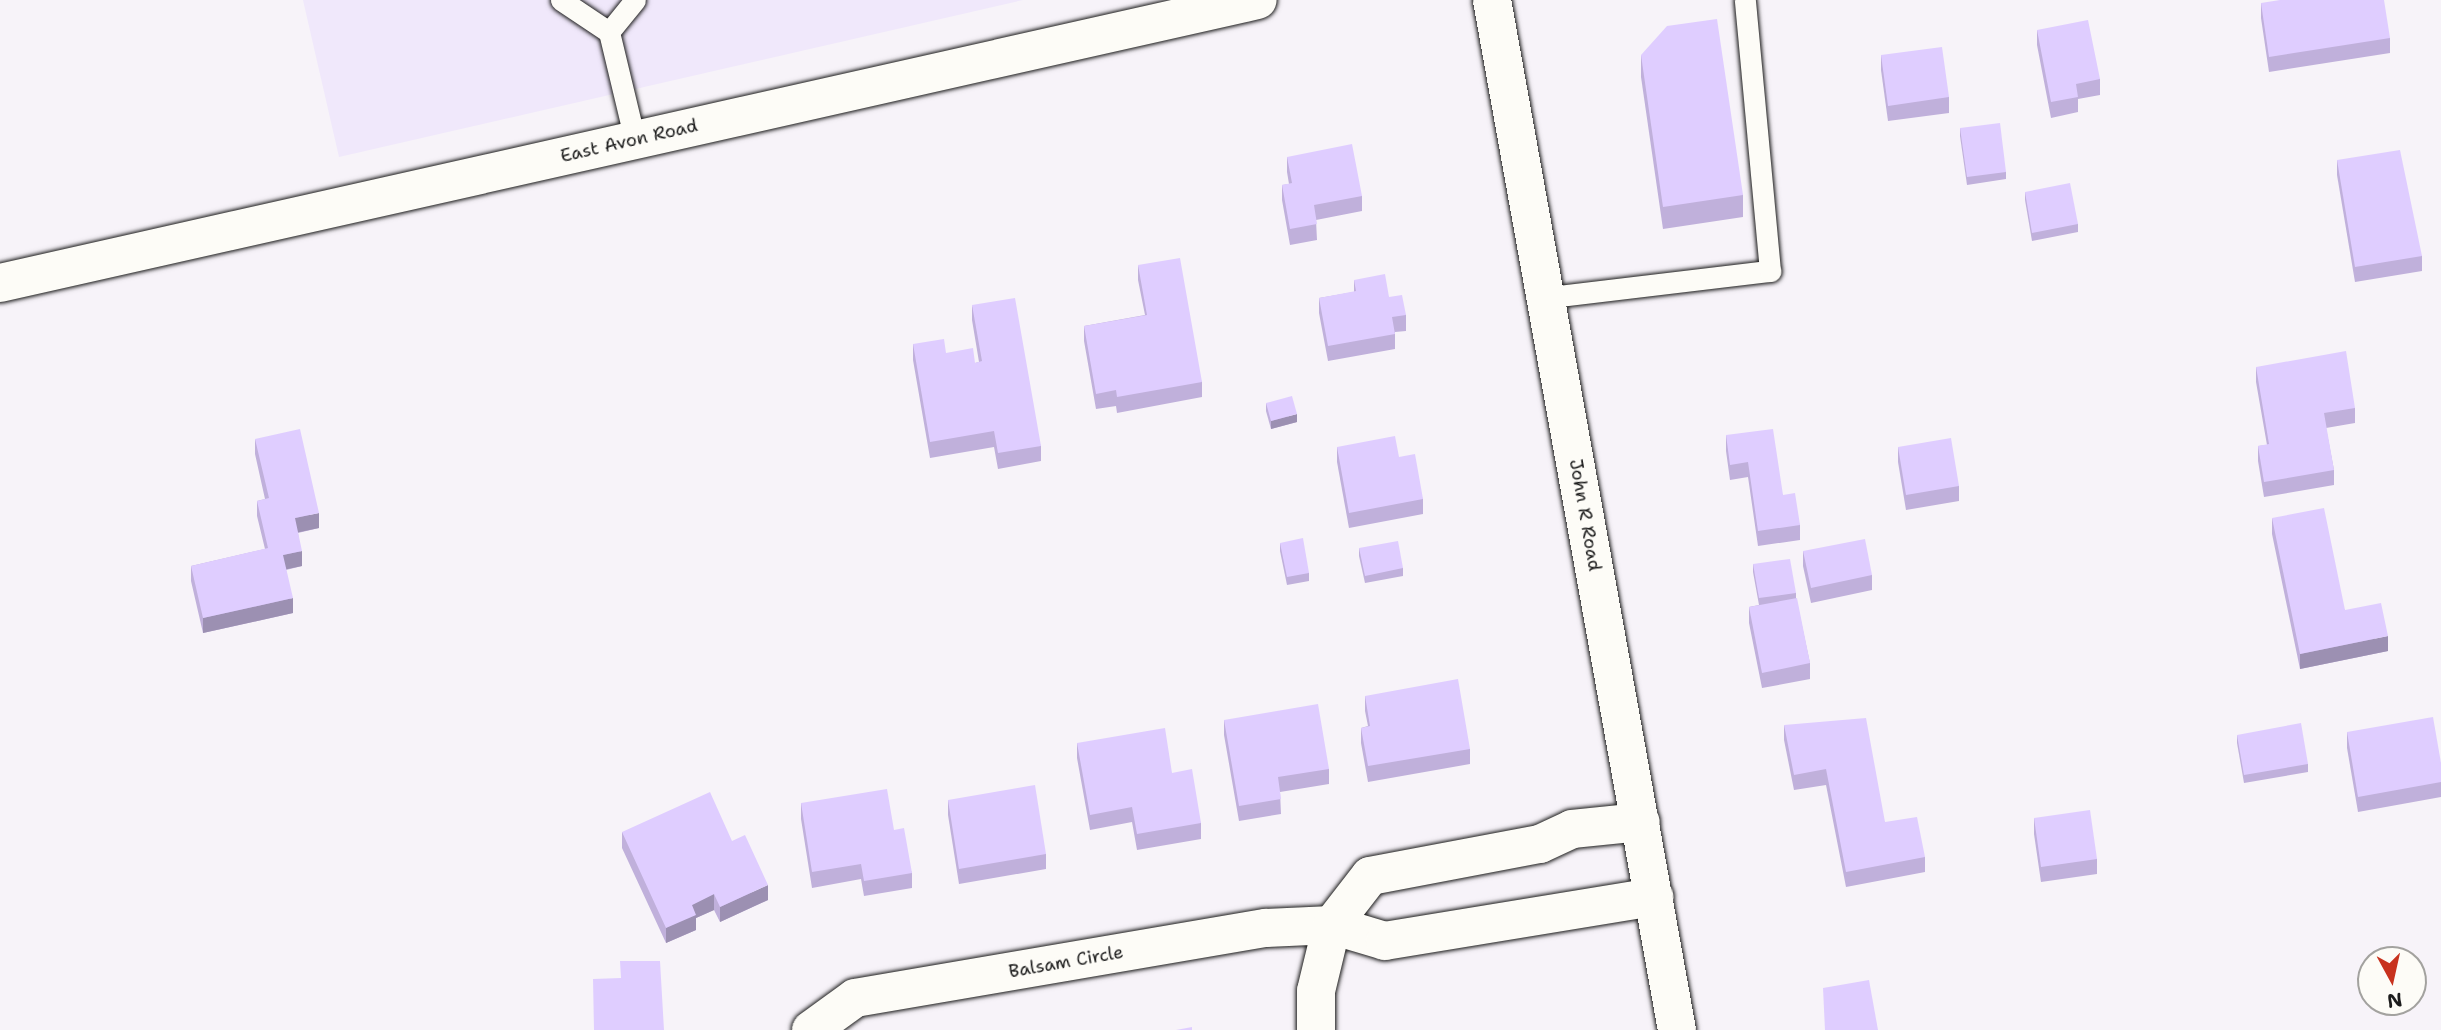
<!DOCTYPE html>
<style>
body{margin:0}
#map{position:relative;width:2441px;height:1030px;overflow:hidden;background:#f7f3f9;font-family:"Shantell Sans",sans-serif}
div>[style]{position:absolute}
.built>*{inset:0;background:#f0e8fb}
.roads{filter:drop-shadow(0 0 2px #1c1c1c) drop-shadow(0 0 2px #1c1c1c)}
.lane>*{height:21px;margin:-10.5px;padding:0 10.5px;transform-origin:10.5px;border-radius:10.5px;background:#fdfcf7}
.street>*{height:38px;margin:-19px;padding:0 19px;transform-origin:19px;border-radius:19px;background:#fdfcf7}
.secondary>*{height:38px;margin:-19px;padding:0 19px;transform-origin:19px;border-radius:19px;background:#fdfcf7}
.wall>*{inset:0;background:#c0b0db}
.shaded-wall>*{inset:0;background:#9c90b2}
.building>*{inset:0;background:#dfcdff}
span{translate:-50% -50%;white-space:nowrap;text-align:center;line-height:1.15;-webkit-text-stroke:5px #fdfcf7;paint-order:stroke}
.street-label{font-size:18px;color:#1c1c1c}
.north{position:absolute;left:2357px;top:946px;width:70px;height:70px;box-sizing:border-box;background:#fdfcf7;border:2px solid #a3a29f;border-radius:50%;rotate:172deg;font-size:19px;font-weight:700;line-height:28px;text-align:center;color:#1c1c1c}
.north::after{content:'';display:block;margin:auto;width:24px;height:32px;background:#c8321e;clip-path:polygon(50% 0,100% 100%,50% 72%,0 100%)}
</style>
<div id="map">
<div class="built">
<i style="clip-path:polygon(303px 0,1023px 0,339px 157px)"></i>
</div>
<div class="roads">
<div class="lane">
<i style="left:561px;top:0;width:58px;rotate:33.7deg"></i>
<i style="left:609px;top:32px;width:111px;rotate:76.5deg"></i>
<i style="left:609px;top:32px;width:41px;rotate:-50.9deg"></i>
<i style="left:1542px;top:298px;width:230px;rotate:-6.8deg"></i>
<i style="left:1770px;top:271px;width:272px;rotate:-95.3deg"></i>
</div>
<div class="street">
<i style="left:811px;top:1030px;width:54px;rotate:-36deg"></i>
<i style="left:855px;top:998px;width:417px;rotate:-9.7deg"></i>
<i style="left:1266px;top:928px;width:66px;rotate:-2.6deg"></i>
<i style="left:1332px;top:925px;width:55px;rotate:16.8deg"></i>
<i style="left:1385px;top:941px;width:273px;rotate:-9.3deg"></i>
<i style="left:1316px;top:1030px;width:39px;rotate:-90deg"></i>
<i style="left:1316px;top:991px;width:68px;rotate:-76.4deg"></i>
<i style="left:1332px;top:925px;width:62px;rotate:-52.2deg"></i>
<i style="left:1370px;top:876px;width:173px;rotate:-10.7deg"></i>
<i style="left:1540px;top:844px;width:35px;rotate:-25deg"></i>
<i style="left:1572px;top:829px;width:69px;rotate:-5.8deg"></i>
</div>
<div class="secondary">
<i style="left:1492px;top:0;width:1046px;rotate:79.82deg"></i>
<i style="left:0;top:283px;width:1289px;rotate:-12.68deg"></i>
</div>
</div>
<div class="wall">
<i style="clip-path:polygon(2261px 3px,2390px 38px,2390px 53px,2269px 72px,2261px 18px)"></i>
<i style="clip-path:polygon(2037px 30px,2100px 79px,2100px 95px,2078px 99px,2078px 112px,2051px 118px,2037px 45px)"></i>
<i style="clip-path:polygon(1641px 55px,1743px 195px,1743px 217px,1663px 229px,1641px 77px)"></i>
<i style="clip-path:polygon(1881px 55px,1949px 97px,1949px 113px,1888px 121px,1881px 70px)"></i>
<i style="clip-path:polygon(1960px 128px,2006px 172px,2006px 179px,1967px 185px,1960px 136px)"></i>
<i style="clip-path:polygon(1287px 157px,1362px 196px,1362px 211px,1316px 220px,1317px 240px,1290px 245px,1282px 200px,1282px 185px,1289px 184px,1287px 172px)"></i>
<i style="clip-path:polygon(2337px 160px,2422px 256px,2422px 271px,2355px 282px,2337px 175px)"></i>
<i style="clip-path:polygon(2025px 192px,2078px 224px,2078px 232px,2032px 241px,2025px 200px)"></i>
<i style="clip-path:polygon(1138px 265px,1202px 382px,1202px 397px,1117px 413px,1116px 406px,1096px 409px,1084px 341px,1084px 326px,1145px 315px,1138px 280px)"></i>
<i style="clip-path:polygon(1354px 280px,1389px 297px,1406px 315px,1406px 331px,1395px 332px,1395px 349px,1328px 361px,1319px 313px,1319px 298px,1354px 292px)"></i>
<i style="clip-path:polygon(972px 305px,1041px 446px,1041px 461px,998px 469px,994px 447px,930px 458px,913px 360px,913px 344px,946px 353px,975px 363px,979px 362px,972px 320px)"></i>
<i style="clip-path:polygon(2256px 367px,2355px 408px,2355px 423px,2326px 428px,2334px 470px,2334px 485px,2264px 497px,2258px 461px,2258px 446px,2267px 445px,2256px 382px)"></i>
<i style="clip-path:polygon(1266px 403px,1297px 422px,1271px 429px,1266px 411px)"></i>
<i style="clip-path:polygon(1726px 435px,1783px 495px,1800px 525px,1800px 540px,1758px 546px,1748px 477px,1730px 480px,1726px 451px)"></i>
<i style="clip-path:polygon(255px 439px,319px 528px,298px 533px,302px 566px,286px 570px,293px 613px,203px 633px,191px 581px,191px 566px,265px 549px,257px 516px,257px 501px,265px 499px,255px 454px)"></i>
<i style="clip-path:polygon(1337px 447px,1399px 457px,1423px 499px,1423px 514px,1349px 528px,1337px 462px)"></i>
<i style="clip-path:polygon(1898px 447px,1959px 486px,1959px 501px,1906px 510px,1898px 462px)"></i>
<i style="clip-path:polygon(2272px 518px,2345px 610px,2388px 651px,2300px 669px,2272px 534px)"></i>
<i style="clip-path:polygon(1280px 543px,1309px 573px,1309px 581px,1287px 585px,1280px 551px)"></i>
<i style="clip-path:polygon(1359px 548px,1403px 568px,1403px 576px,1365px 583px,1359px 556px)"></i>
<i style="clip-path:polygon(1803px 551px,1872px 575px,1872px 590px,1811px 603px,1803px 566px)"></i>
<i style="clip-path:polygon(1753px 564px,1796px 593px,1796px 598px,1810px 663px,1810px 679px,1762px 688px,1749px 623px,1749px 607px,1759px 605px,1753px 572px)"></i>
<i style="clip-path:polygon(1365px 696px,1470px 749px,1470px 764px,1368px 782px,1361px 743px,1361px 728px,1368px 726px,1365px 711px)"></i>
<i style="clip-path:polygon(1224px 720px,1329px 769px,1329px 784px,1280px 792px,1281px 814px,1239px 821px,1224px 735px)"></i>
<i style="clip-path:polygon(1784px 725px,1885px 822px,1925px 857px,1925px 872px,1846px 887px,1826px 785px,1794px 790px,1784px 740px)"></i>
<i style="clip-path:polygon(2347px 732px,2441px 763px,2441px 797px,2358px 812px,2347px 748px)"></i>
<i style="clip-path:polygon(2237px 735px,2308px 764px,2308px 772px,2244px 783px,2237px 743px)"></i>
<i style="clip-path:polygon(1077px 743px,1172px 773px,1201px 823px,1201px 839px,1137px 850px,1132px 822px,1090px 830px,1077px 758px)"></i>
<i style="clip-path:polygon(948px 800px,1046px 854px,1046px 869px,959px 884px,948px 815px)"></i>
<i style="clip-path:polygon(801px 803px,894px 830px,912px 873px,912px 888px,864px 896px,861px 879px,812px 888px,801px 819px)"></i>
<i style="clip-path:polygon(2034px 818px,2097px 859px,2097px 874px,2041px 882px,2034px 834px)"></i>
<i style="clip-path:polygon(622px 832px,768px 900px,720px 922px,714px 910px,696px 918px,696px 930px,666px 943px,622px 848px)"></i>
</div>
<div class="shaded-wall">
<i style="clip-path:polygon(1297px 414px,1297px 422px,1271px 429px,1271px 421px)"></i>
<i style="clip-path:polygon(319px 513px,319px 528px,295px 533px,295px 518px)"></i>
<i style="clip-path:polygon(302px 551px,302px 566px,283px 570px,283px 555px)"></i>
<i style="clip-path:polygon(293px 598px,293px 613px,203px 633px,203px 618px)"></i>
<i style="clip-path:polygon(2388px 636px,2388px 651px,2300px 669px,2300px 654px)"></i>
<i style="clip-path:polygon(768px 885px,768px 900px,720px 922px,720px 907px)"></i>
<i style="clip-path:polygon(714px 894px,714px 910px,696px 918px,696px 930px,666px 943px,666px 928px,692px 905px)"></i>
</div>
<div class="building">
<i style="clip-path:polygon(2280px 0,2384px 0,2390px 38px,2269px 57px,2261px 3px)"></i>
<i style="clip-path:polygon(1717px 19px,1743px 195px,1663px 207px,1641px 55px,1667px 26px)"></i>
<i style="clip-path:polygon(2088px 20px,2100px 79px,2076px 84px,2078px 97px,2051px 102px,2037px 30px)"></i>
<i style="clip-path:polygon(1942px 47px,1949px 97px,1888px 106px,1881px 55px)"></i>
<i style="clip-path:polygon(2000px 123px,2006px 172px,1967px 177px,1960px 128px)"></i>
<i style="clip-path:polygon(1352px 144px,1362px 196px,1314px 205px,1317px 224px,1290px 229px,1282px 185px,1292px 183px,1287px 157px)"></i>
<i style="clip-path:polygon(2400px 150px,2422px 256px,2355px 267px,2337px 160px)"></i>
<i style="clip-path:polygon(2070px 183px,2078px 224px,2032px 233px,2025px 192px)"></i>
<i style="clip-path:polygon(1180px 258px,1202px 382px,1117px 397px,1116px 390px,1096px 394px,1084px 326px,1147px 315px,1138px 265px)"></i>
<i style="clip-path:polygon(1385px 274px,1389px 297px,1402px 295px,1406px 315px,1392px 317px,1395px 334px,1328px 346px,1319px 298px,1356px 291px,1354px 280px)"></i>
<i style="clip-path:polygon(1015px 298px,1041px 446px,998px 453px,994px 431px,930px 442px,913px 344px,944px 339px,946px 353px,973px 348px,975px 363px,982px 361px,972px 305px)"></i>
<i style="clip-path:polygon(2346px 351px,2355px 408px,2324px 413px,2334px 470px,2264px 482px,2258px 446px,2269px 444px,2256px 367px)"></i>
<i style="clip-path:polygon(1292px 396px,1297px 414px,1271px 421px,1266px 403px)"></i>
<i style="clip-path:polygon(300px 429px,319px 513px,295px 518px,302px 551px,283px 555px,293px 598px,203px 618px,191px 566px,268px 548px,257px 501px,269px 498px,255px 439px)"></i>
<i style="clip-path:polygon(1773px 429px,1783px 495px,1795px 493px,1800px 525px,1758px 531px,1748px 462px,1730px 465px,1726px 435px)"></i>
<i style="clip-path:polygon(1395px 436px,1399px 457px,1415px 454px,1423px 499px,1349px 513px,1337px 447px)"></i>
<i style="clip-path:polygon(1951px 438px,1959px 486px,1906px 495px,1898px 447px)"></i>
<i style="clip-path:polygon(2324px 508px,2345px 610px,2381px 603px,2388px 636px,2300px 654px,2272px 518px)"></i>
<i style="clip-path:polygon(1303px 538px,1309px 573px,1287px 577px,1280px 543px)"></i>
<i style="clip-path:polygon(1865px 539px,1872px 575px,1811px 588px,1803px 551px)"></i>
<i style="clip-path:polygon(1398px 541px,1403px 568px,1365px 576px,1359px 548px)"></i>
<i style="clip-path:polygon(1790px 559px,1796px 593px,1759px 598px,1753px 564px)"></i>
<i style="clip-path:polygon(1797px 598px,1810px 663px,1762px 673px,1749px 607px)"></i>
<i style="clip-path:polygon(1458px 679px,1470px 749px,1368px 766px,1361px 728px,1370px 726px,1365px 696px)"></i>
<i style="clip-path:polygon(1318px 704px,1329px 769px,1278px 777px,1281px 799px,1239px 806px,1224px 720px)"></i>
<i style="clip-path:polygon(2433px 717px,2441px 763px,2441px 782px,2358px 797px,2347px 732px)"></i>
<i style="clip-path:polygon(1866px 718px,1885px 822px,1917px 817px,1925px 857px,1846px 872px,1826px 769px,1794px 775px,1784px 725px)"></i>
<i style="clip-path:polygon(2301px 723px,2308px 764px,2244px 775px,2237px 735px)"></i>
<i style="clip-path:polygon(1165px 728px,1172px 773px,1192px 769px,1201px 823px,1137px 834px,1132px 807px,1090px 815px,1077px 743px)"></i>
<i style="clip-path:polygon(1035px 785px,1046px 854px,959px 869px,948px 800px)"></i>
<i style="clip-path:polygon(887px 789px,894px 830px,904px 828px,912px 873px,864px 881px,861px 864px,812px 872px,801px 803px)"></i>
<i style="clip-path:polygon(710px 792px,732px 841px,745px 835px,768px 885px,720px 907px,714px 894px,692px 905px,696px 915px,666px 928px,622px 832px)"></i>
<i style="clip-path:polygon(2090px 810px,2097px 859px,2041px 867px,2034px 818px)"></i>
<i style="clip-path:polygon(620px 961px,660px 961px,664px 1030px,594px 1030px,593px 979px,621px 978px)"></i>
<i style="clip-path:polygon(1869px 980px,1878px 1030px,1825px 1030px,1823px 988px)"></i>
<i style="clip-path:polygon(1192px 1027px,1192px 1030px,1176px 1030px)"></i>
</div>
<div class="street-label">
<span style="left:629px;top:141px;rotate:-13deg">East Avon Road</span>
<span style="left:1585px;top:515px;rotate:80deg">John R Road</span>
<span style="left:1066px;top:962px;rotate:-10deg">Balsam Circle</span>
</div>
<div class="north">N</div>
</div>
